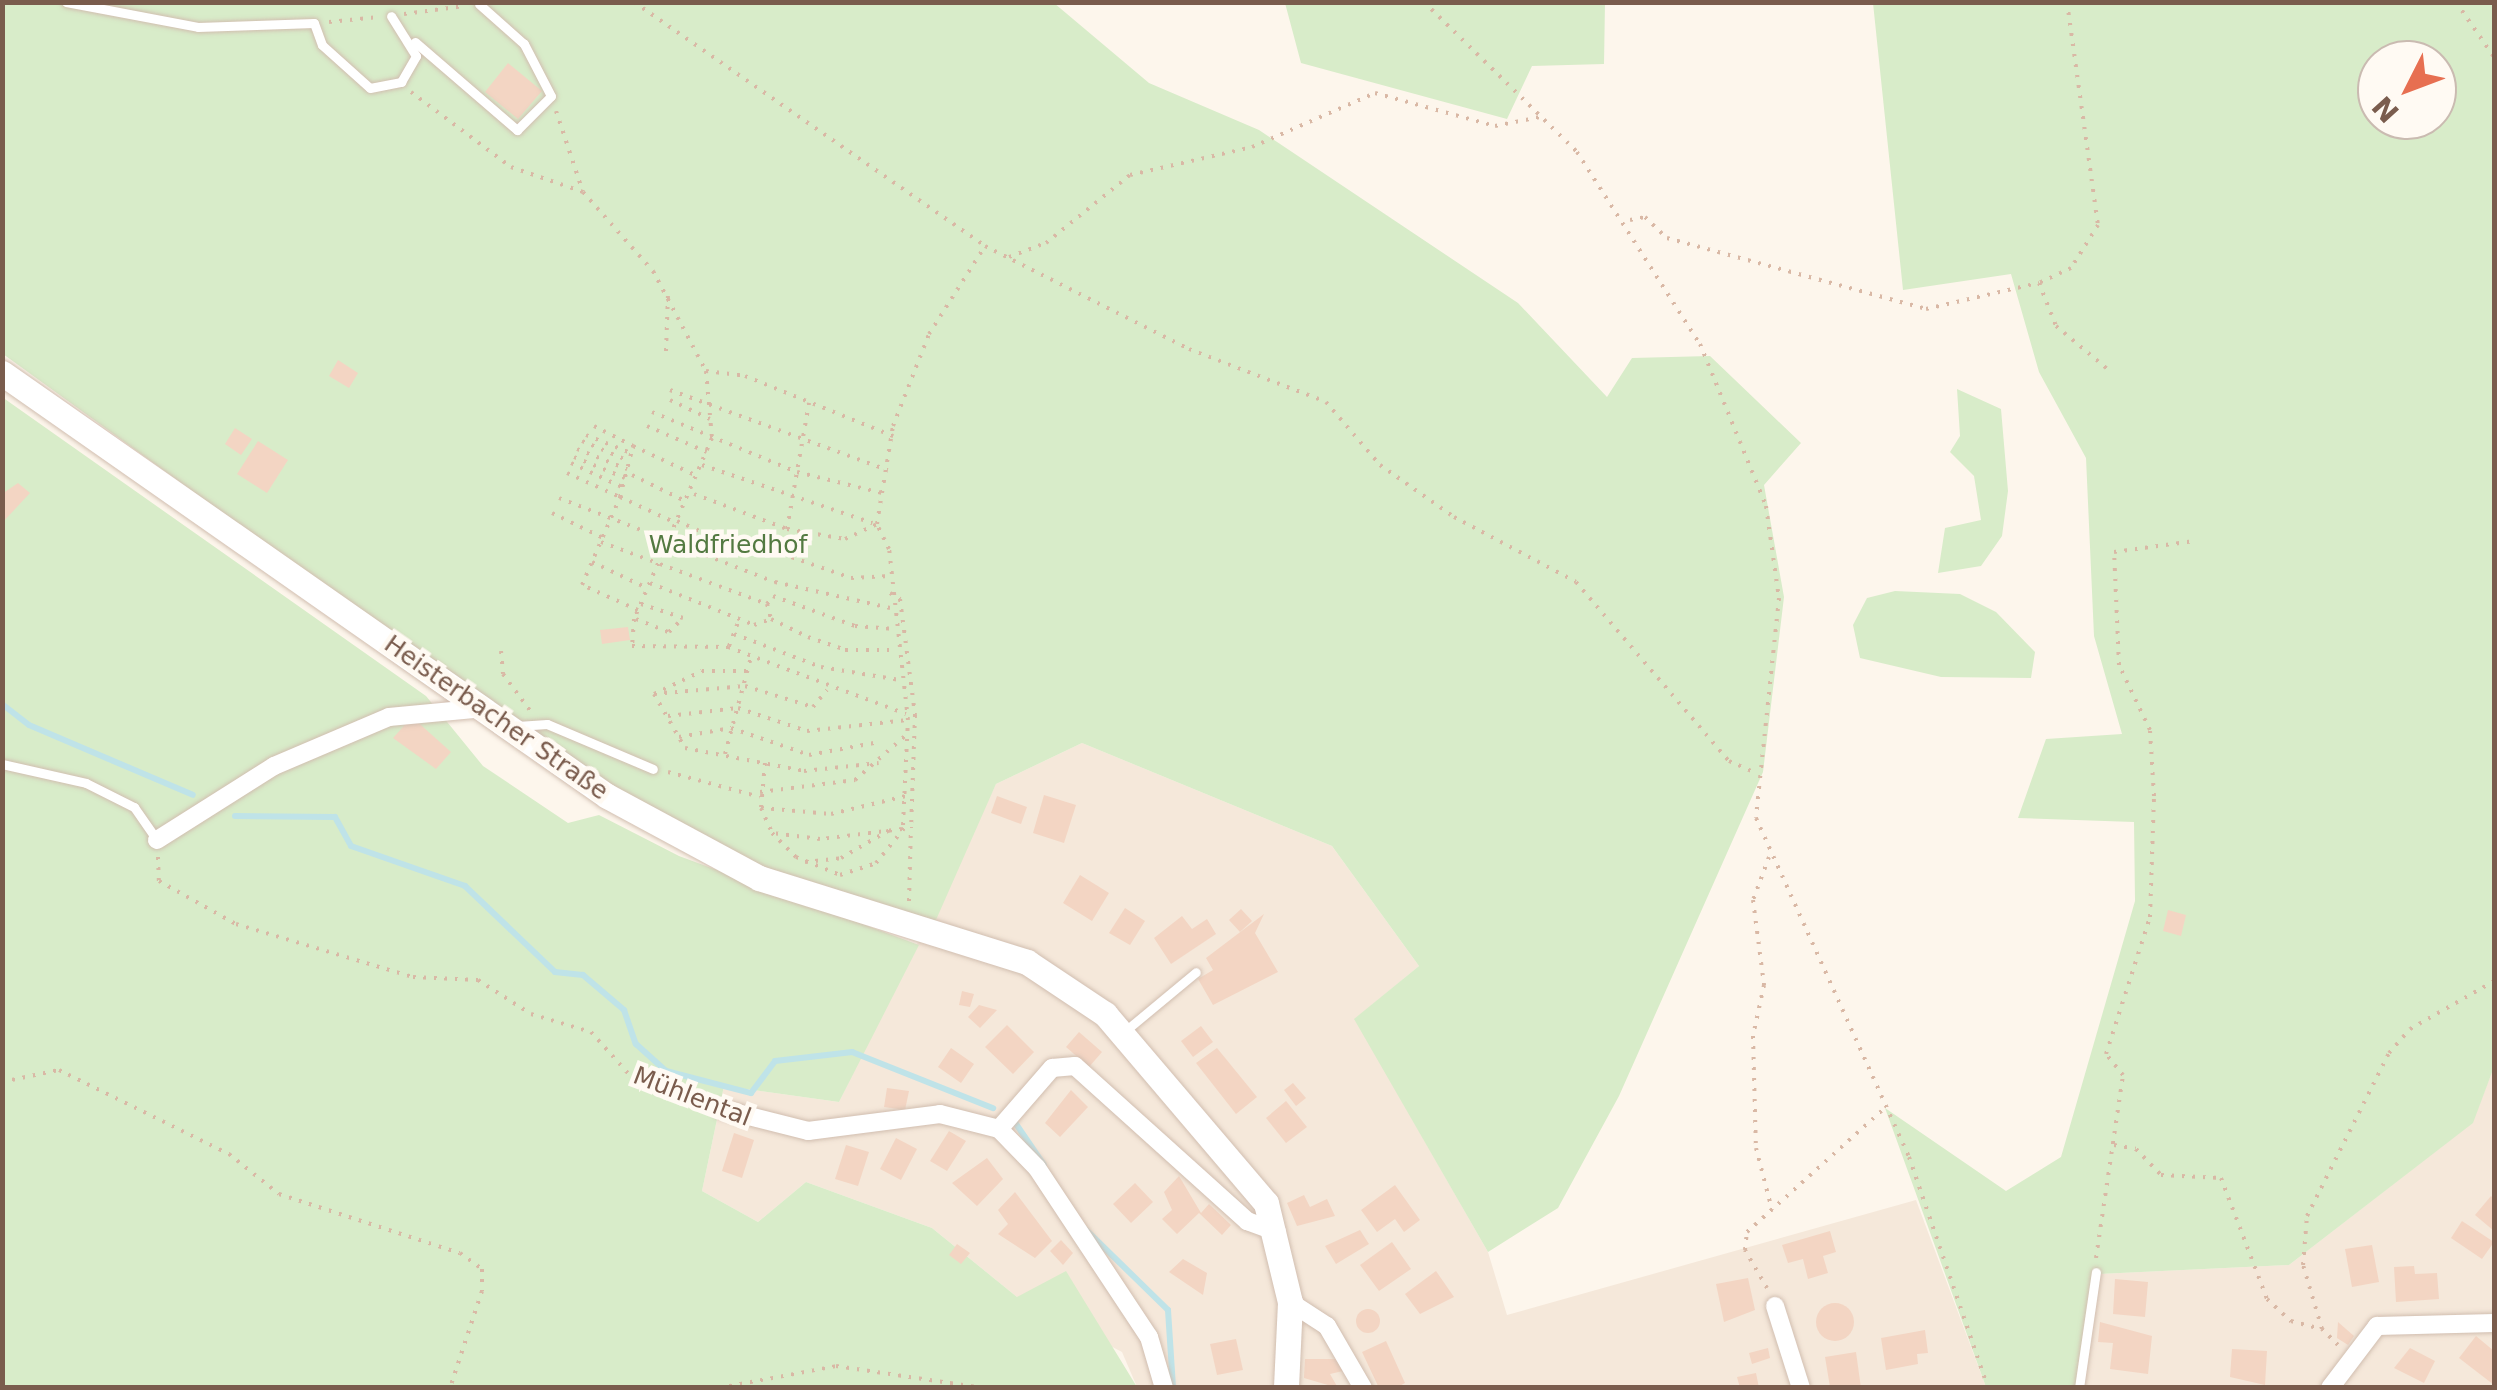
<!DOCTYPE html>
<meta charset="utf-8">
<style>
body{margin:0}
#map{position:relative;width:2497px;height:1390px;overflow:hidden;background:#fdf6ec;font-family:"DejaVu Sans",sans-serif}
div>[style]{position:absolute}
.residential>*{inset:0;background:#f5e8da}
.green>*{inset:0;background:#d8ecc9}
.stream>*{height:6px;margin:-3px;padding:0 3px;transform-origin:3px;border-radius:3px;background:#bfe3e8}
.building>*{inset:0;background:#f3d5c3}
.round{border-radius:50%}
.path>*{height:4px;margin-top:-2px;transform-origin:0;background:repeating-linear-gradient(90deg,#d9b8a5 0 2.5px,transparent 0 10.5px)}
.roads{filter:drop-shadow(0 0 2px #d1beb0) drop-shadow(0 0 2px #d1beb0)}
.service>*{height:9px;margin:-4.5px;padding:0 4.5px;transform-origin:4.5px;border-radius:4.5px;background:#fff}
.minor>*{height:18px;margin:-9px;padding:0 9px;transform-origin:9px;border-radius:9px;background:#fff}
.secondary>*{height:25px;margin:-12.5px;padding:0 12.5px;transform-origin:12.5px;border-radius:12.5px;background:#fff}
span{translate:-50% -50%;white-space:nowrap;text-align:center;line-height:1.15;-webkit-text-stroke:9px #fffaf3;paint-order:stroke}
.park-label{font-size:25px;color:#537a41}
.street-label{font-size:25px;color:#7a5c4d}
.frame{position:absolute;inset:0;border:5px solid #7a5c4d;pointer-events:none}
.north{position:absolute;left:2357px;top:40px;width:100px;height:100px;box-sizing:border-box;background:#fffaf3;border:2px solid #cabbb1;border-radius:50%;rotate:228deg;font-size:28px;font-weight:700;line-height:40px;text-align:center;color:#7a5c4d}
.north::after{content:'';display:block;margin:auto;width:35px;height:45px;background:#e76f51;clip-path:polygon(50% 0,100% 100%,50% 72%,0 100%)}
</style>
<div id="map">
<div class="residential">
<i style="clip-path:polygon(1082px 743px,1332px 846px,1419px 966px,1355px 1019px,1488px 1252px,1507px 1315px,1916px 1200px,1986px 1387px,1137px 1387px,1122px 1352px,1017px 1297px,932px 1228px,806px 1182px,758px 1222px,702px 1191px,724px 1086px,839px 1102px,996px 784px)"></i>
<i style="clip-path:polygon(2494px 1067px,2494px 1387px,2077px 1388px,2099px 1274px,2289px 1265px,2472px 1123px)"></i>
</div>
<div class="green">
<i style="clip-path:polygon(2px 3px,1054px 3px,1149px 83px,1259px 130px,1518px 303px,1607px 397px,1632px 358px,1710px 356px,1801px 443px,1764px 485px,1784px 597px,1763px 772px,1619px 1096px,1558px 1208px,1488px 1252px,1354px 1019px,1419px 966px,1332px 846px,1082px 743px,996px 784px,932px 929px,745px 863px,594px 782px,3px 354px)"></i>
<i style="clip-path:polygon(1285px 3px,1605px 3px,1604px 64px,1532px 66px,1507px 119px,1301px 63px)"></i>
<i style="clip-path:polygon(evenodd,1873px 3px,2494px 3px,2494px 1067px,2473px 1123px,2289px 1265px,2099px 1274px,2077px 1387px,1986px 1387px,1885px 1108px,2006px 1191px,2061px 1157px,2135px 901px,2134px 822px,2018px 818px,2046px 739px,2122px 734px,2094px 636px,2086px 458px,2039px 372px,2011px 274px,1903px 290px,1873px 3px,2377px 60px,2437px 60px,2437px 120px,2377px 120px,2377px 60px)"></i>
<i style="clip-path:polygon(1957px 389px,2001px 409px,2008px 491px,2002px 536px,1981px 566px,1938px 573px,1945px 528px,1981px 520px,1974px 476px,1950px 452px,1960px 436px)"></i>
<i style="clip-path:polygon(2px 397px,426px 696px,483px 766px,568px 823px,599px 815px,679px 856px,919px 945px,839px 1102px,724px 1086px,702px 1191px,758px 1222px,806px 1182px,932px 1228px,1017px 1297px,1066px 1271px,1137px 1387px,3px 1387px)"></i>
<i style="clip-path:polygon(1895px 591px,1960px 594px,1996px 612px,2035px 652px,2031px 678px,1941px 677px,1860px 658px,1853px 625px,1867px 598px)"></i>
</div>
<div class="stream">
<i style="left:2px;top:704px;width:34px;rotate:38deg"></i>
<i style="left:29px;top:725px;width:178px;rotate:23.1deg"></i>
<i style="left:235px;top:816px;width:100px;rotate:0.6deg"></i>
<i style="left:335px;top:817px;width:33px;rotate:61deg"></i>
<i style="left:351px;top:846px;width:121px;rotate:19.3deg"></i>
<i style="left:465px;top:886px;width:124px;rotate:43.7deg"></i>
<i style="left:555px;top:972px;width:28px;rotate:6deg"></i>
<i style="left:583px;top:975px;width:54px;rotate:40.5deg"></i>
<i style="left:624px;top:1010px;width:36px;rotate:71deg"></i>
<i style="left:636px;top:1044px;width:40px;rotate:42deg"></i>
<i style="left:666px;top:1071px;width:88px;rotate:14.5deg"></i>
<i style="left:751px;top:1093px;width:40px;rotate:-53deg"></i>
<i style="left:775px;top:1061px;width:78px;rotate:-6.7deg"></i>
<i style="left:852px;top:1052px;width:152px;rotate:21.7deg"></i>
<i style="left:1014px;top:1121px;width:53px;rotate:55.7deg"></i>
<i style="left:1082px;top:1226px;width:120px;rotate:44.3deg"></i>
<i style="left:1168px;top:1310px;width:78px;rotate:86.3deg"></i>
</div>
<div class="building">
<i style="clip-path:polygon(508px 63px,542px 91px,518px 119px,485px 92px)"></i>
<i style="clip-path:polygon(338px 360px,358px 373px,349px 388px,329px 376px)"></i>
<i style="clip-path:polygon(235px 428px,252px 439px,241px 455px,225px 444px)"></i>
<i style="clip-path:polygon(258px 441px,288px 460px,267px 493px,237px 474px)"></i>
<i style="clip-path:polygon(18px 483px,30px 493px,2px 523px,2px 494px)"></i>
<i style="clip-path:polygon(628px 627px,630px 640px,602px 644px,600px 630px)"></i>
<i style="clip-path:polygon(412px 717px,451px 752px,436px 769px,393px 738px)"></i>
<i style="clip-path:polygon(1044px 795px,1076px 805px,1064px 843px,1033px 833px)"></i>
<i style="clip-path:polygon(997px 796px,1027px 807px,1021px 824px,991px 813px)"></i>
<i style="clip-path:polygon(1080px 875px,1109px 893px,1092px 921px,1063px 903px)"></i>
<i style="clip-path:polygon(1125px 908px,1145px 921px,1130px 945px,1109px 933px)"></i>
<i style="clip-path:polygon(1241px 909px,1252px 921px,1240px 932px,1229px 920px)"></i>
<i style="clip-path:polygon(2168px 910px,2186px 915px,2181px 936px,2163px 931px)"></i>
<i style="clip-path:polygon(1264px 914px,1255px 933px,1278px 972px,1213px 1005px,1198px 979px,1213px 970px,1206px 958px)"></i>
<i style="clip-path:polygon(1182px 916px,1192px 929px,1207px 919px,1216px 934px,1171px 964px,1154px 938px)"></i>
<i style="clip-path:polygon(962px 991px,974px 994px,970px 1007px,959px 1005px)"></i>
<i style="clip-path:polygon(979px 1005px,997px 1010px,980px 1028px,968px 1017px)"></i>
<i style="clip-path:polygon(1007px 1025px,1034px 1052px,1013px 1074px,985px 1047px)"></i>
<i style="clip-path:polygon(1201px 1026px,1213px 1042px,1193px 1057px,1181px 1041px)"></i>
<i style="clip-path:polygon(1079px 1032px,1102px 1052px,1089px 1067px,1066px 1047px)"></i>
<i style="clip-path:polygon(951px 1048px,974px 1064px,961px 1083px,938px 1067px)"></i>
<i style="clip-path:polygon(1217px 1048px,1257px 1097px,1236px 1114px,1196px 1063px)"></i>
<i style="clip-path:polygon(1293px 1083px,1306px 1098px,1296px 1106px,1284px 1090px)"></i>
<i style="clip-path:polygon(887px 1088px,909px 1091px,905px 1110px,884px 1107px)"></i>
<i style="clip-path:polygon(1071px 1090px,1088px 1107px,1060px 1137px,1045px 1123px)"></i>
<i style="clip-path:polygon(1286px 1101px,1307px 1127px,1286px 1143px,1266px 1118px)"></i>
<i style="clip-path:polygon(949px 1131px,966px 1141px,947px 1171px,930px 1161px)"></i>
<i style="clip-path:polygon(734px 1133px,754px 1140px,742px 1178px,722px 1171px)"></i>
<i style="clip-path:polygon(896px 1138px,917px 1149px,901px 1180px,880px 1169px)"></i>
<i style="clip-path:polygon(846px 1145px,869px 1152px,858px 1186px,835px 1179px)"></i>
<i style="clip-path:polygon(987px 1158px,1003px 1179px,977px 1206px,952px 1183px)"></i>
<i style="clip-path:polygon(1179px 1176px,1201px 1213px,1209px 1204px,1231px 1225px,1222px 1235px,1199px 1213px,1177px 1234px,1162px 1219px,1172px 1210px,1164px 1192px)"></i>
<i style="clip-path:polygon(1135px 1183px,1153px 1202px,1131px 1223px,1113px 1204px)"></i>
<i style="clip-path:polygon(1395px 1185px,1420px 1220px,1404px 1232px,1395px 1219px,1377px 1232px,1361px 1210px)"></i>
<i style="clip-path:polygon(1015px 1192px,1052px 1241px,1035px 1258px,998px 1234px,1008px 1224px,998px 1210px)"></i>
<i style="clip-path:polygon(1304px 1195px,1310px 1207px,1327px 1199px,1335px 1216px,1297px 1226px,1287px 1203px)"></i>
<i style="clip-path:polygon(2491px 1196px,2494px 1199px,2494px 1231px,2475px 1215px)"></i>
<i style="clip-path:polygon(2462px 1221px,2494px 1242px,2482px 1259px,2451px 1238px)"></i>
<i style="clip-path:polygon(1360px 1230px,1369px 1244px,1336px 1264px,1325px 1246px)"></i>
<i style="clip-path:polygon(1830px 1231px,1836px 1252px,1823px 1256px,1828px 1273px,1808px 1279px,1803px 1259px,1788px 1263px,1782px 1245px)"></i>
<i style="clip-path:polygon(1061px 1240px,1073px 1253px,1063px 1265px,1050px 1251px)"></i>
<i style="clip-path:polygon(1392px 1242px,1411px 1269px,1379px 1291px,1360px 1265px)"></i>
<i style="clip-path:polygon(957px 1244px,970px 1253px,961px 1264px,949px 1255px)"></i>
<i style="clip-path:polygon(2372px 1245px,2379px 1282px,2352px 1287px,2345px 1249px)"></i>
<i style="clip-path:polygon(1183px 1259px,1207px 1273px,1203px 1295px,1169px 1272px)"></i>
<i style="clip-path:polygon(2414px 1266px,2415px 1274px,2437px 1273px,2439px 1299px,2396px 1302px,2394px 1267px)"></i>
<i style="clip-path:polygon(1436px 1271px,1454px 1297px,1420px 1314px,1405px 1294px)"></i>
<i style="clip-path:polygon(1748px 1278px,1755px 1310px,1724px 1322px,1716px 1284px)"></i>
<i style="clip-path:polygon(2115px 1279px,2148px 1282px,2145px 1317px,2113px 1314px)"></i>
<i class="round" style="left:1816px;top:1303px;width:38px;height:38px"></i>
<i class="round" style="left:1356px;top:1309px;width:24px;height:24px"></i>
<i style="clip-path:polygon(2100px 1322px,2152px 1336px,2148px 1374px,2110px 1369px,2113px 1343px,2098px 1342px)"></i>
<i style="clip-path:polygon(2338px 1322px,2354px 1336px,2348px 1345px,2337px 1338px)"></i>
<i style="clip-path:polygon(1925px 1330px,1928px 1353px,1917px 1354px,1918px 1364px,1886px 1370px,1881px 1338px)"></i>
<i style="clip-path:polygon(2476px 1336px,2494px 1351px,2494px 1385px,2459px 1358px)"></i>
<i style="clip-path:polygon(1236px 1339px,1243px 1370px,1217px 1375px,1210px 1344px)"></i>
<i style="clip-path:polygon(1386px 1341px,1405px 1383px,1396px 1388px,1379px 1388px,1362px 1352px)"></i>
<i style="clip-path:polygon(1768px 1348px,1770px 1358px,1752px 1364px,1749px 1353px)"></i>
<i style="clip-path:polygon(2410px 1348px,2435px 1361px,2424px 1383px,2394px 1368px)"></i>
<i style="clip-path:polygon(2232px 1349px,2267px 1351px,2265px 1385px,2230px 1377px)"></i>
<i style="clip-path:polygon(1856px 1352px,1861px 1388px,1830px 1387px,1825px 1357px)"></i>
<i style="clip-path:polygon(1305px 1359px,1336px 1359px,1343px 1371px,1330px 1374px,1338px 1388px,1304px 1378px)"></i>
<i style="clip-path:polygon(1756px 1373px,1759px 1388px,1740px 1388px,1737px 1377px)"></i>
</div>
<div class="path">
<i style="left:634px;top:2px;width:427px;rotate:34.8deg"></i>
<i style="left:985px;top:246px;width:229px;rotate:26.8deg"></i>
<i style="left:1189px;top:349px;width:147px;rotate:21.1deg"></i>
<i style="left:1326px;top:402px;width:83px;rotate:49.4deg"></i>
<i style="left:1380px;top:465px;width:90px;rotate:35.1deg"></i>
<i style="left:1454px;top:517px;width:138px;rotate:28deg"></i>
<i style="left:1576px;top:582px;width:235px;rotate:49.5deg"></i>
<i style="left:1729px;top:761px;width:30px;rotate:24deg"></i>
<i style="left:1424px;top:2px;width:214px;rotate:44.4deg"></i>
<i style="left:1577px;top:152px;width:228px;rotate:57.4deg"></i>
<i style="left:1700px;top:344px;width:175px;rotate:67.8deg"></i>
<i style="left:1766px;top:506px;width:93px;rotate:82deg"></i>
<i style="left:1779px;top:598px;width:221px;rotate:96deg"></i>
<i style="left:1756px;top:818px;width:372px;rotate:65.7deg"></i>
<i style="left:1909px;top:1157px;width:244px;rotate:71.1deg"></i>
<i style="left:2067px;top:2px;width:225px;rotate:82.1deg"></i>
<i style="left:2098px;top:225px;width:51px;rotate:122.1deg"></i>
<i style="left:2071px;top:268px;width:35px;rotate:155deg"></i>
<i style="left:2039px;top:283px;width:46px;rotate:68.4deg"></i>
<i style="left:2056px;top:326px;width:72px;rotate:39.9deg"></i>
<i style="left:2456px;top:2px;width:67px;rotate:55.4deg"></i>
<i style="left:404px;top:14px;width:61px;rotate:-7.6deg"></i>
<i style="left:329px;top:22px;width:50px;rotate:-5.7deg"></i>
<i style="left:411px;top:92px;width:125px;rotate:36.9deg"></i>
<i style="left:511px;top:167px;width:76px;rotate:19.1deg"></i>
<i style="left:583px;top:192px;width:106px;rotate:48.5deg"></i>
<i style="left:653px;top:271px;width:113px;rotate:62.1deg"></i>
<i style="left:706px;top:371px;width:67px;rotate:84.9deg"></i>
<i style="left:712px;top:438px;width:197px;rotate:113.3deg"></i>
<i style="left:634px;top:619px;width:27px;rotate:94deg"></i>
<i style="left:632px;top:646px;width:96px;rotate:0.6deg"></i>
<i style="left:728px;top:647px;width:190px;rotate:20.6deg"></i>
<i style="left:556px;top:111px;width:85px;rotate:71.6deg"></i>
<i style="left:1630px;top:220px;width:15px;rotate:-11deg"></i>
<i style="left:1645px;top:217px;width:30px;rotate:44deg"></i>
<i style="left:1667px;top:238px;width:269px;rotate:15.3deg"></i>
<i style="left:1926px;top:309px;width:116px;rotate:-13deg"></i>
<i style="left:1009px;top:257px;width:40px;rotate:-21deg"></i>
<i style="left:1046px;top:243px;width:108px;rotate:-39deg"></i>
<i style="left:1130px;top:175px;width:125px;rotate:-12.9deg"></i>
<i style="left:1252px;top:147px;width:134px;rotate:-23.7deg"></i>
<i style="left:1375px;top:93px;width:124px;rotate:15.4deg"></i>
<i style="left:1495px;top:126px;width:51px;rotate:-11.3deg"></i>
<i style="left:666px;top:351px;width:56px;rotate:-88deg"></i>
<i style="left:706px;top:371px;width:39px;rotate:7deg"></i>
<i style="left:745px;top:376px;width:160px;rotate:22.1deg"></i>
<i style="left:670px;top:390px;width:232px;rotate:20.2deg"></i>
<i style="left:670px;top:400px;width:44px;rotate:25.4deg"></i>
<i style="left:652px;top:412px;width:157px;rotate:22.5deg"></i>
<i style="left:797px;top:472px;width:88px;rotate:13.9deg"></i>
<i style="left:594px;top:426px;width:44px;rotate:27.1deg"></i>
<i style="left:647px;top:426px;width:65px;rotate:23.4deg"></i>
<i style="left:586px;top:435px;width:48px;rotate:21.8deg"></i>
<i style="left:582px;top:441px;width:51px;rotate:23.1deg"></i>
<i style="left:577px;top:449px;width:54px;rotate:21.8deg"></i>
<i style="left:574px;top:457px;width:55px;rotate:22.4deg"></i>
<i style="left:571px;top:463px;width:56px;rotate:25.2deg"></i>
<i style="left:702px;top:465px;width:180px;rotate:18.8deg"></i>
<i style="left:567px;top:473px;width:58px;rotate:24.4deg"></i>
<i style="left:620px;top:497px;width:53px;rotate:-75.7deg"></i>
<i style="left:633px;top:446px;width:71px;rotate:25.1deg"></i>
<i style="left:632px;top:475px;width:61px;rotate:26.1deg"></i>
<i style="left:694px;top:494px;width:99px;rotate:20.6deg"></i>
<i style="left:787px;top:529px;width:59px;rotate:9.8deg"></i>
<i style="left:845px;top:539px;width:35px;rotate:-25deg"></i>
<i style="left:559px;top:498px;width:232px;rotate:21.3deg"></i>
<i style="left:775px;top:582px;width:118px;rotate:12.7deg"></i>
<i style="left:552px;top:513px;width:57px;rotate:26.1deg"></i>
<i style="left:677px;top:521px;width:80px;rotate:23.7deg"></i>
<i style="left:750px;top:553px;width:13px;rotate:-27deg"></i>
<i style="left:762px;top:547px;width:94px;rotate:19.2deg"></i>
<i style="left:851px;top:578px;width:39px;rotate:-3deg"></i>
<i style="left:787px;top:529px;width:128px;rotate:-80.1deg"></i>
<i style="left:601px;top:542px;width:177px;rotate:20.5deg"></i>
<i style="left:767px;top:604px;width:10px;rotate:-53deg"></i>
<i style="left:773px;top:596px;width:87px;rotate:20.1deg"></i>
<i style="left:855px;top:626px;width:40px;rotate:4.3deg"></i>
<i style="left:592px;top:562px;width:61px;rotate:25.3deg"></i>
<i style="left:650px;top:583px;width:112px;rotate:22deg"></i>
<i style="left:754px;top:625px;width:18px;rotate:-19deg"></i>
<i style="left:890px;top:593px;width:12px;rotate:31deg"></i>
<i style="left:900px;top:599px;width:117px;rotate:82.6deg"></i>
<i style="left:915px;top:715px;width:112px;rotate:92deg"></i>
<i style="left:767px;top:604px;width:16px;rotate:75deg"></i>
<i style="left:771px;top:619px;width:41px;rotate:25.9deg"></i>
<i style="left:808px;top:637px;width:39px;rotate:19deg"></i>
<i style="left:845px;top:650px;width:49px"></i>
<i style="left:638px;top:610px;width:61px;rotate:-155.9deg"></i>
<i style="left:582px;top:585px;width:96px;rotate:-66.6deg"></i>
<i style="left:620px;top:497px;width:62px;rotate:24.9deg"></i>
<i style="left:636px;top:619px;width:35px;rotate:22deg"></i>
<i style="left:669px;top:632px;width:20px;rotate:-45deg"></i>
<i style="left:683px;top:618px;width:44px;rotate:-161.6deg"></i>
<i style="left:734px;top:634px;width:93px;rotate:20.8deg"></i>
<i style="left:821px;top:667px;width:80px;rotate:9.3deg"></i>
<i style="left:729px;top:646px;width:30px;rotate:-69deg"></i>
<i style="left:501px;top:651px;width:23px;rotate:85deg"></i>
<i style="left:503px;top:674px;width:49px;rotate:53.4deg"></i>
<i style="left:654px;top:694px;width:62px;rotate:60.1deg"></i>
<i style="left:685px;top:748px;width:121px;rotate:10.9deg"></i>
<i style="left:804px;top:771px;width:75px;rotate:-6.1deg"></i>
<i style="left:654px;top:694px;width:91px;rotate:-5deg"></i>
<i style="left:745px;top:686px;width:71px;rotate:17.2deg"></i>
<i style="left:813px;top:707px;width:22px;rotate:-51deg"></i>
<i style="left:654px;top:694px;width:53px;rotate:-25.6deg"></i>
<i style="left:702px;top:671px;width:46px"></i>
<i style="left:668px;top:716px;width:70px;rotate:-6.5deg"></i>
<i style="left:738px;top:708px;width:73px;rotate:18.4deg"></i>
<i style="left:807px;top:731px;width:101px;rotate:-6.3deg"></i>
<i style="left:679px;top:737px;width:53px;rotate:-9.8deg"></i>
<i style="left:731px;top:728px;width:83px;rotate:19.1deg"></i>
<i style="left:809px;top:755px;width:66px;rotate:-10.5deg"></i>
<i style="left:725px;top:754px;width:100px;rotate:-75deg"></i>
<i style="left:765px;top:763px;width:45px;rotate:95.1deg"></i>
<i style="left:761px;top:808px;width:27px;rotate:66deg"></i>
<i style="left:668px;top:772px;width:95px;rotate:15.2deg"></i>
<i style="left:760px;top:792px;width:96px;rotate:-7.2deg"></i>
<i style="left:855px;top:780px;width:68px;rotate:-41.4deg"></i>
<i style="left:761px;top:808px;width:70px;rotate:4.9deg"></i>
<i style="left:831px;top:814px;width:77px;rotate:-13.5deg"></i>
<i style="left:903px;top:825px;width:105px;rotate:-87.3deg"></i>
<i style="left:908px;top:720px;width:172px;rotate:-96.3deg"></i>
<i style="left:889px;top:549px;width:28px;rotate:-116deg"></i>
<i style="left:877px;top:524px;width:31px;rotate:-81deg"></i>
<i style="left:882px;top:493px;width:68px;rotate:-80.7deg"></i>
<i style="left:893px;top:426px;width:99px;rotate:-68.6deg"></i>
<i style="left:929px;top:334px;width:104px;rotate:-57.5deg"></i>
<i style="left:902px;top:829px;width:83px;rotate:173deg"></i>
<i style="left:820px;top:839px;width:48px;rotate:-172.9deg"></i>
<i style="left:772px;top:833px;width:34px;rotate:45deg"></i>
<i style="left:796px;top:857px;width:48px;rotate:22.2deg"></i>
<i style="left:840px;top:875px;width:38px;rotate:-18deg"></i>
<i style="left:876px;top:863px;width:48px;rotate:-51deg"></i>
<i style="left:158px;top:857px;width:24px;rotate:88deg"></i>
<i style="left:159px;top:881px;width:88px;rotate:29.2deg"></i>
<i style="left:236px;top:924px;width:185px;rotate:16.7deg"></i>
<i style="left:413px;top:977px;width:65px;rotate:2.6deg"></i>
<i style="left:478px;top:980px;width:63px;rotate:32.7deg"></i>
<i style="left:531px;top:1014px;width:63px;rotate:16.7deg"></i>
<i style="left:591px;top:1032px;width:64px;rotate:48.1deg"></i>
<i style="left:634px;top:1080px;width:77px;rotate:16.6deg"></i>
<i style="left:1769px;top:857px;width:46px;rotate:110.4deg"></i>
<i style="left:1753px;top:900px;width:86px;rotate:82.6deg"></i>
<i style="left:1764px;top:985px;width:52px;rotate:102.2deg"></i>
<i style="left:1753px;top:1036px;width:112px;rotate:88.5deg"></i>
<i style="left:1756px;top:1148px;width:64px;rotate:75.5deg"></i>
<i style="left:805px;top:862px;width:36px;rotate:-6deg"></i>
<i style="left:841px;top:858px;width:62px;rotate:-29.9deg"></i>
<i style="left:909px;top:901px;width:74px;rotate:-88.5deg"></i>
<i style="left:2px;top:1082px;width:58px;rotate:-11.9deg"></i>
<i style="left:59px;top:1070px;width:190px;rotate:26.3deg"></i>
<i style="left:229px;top:1154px;width:64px;rotate:38.7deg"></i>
<i style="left:279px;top:1194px;width:190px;rotate:18.1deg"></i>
<i style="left:460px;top:1253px;width:27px;rotate:36deg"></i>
<i style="left:482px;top:1269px;width:22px;rotate:90deg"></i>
<i style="left:482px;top:1291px;width:102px;rotate:108.3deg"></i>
<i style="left:2114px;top:1145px;width:22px;rotate:10deg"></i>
<i style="left:2136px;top:1149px;width:36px;rotate:46deg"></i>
<i style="left:2161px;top:1175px;width:60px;rotate:2.9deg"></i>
<i style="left:2221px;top:1178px;width:129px;rotate:69.2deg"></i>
<i style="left:2267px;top:1299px;width:33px;rotate:43deg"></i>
<i style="left:2291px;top:1321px;width:31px;rotate:15deg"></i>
<i style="left:2096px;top:1258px;width:185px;rotate:-81.6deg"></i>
<i style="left:2123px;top:1075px;width:27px;rotate:-129deg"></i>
<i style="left:2106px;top:1054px;width:144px;rotate:-72.2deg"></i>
<i style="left:2150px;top:917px;width:121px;rotate:-88.1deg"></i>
<i style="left:2154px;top:796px;width:66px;rotate:-93.5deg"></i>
<i style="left:2150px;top:730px;width:72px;rotate:-115.5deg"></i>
<i style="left:2119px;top:665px;width:113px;rotate:-92.5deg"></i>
<i style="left:2114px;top:552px;width:81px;rotate:-7.8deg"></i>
<i style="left:1767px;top:1288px;width:44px;rotate:-120.1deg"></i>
<i style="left:1745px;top:1250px;width:18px;rotate:-84deg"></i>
<i style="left:1747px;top:1232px;width:187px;rotate:-42deg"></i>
<i style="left:2338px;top:1345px;width:23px;rotate:-135deg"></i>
<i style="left:2322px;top:1329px;width:67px;rotate:-106.5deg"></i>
<i style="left:2303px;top:1265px;width:49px;rotate:-85.3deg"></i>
<i style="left:2307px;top:1216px;width:182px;rotate:-63.3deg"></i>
<i style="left:2389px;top:1053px;width:32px;rotate:-49deg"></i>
<i style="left:2410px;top:1029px;width:97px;rotate:-29.7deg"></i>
<i style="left:719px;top:1388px;width:119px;rotate:-10.6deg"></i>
<i style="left:836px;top:1366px;width:149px;rotate:8.5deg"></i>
</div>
<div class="roads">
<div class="service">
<i style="left:66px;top:2px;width:134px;rotate:10.7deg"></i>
<i style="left:198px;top:27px;width:116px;rotate:-2deg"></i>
<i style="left:314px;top:23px;width:23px;rotate:70deg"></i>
<i style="left:322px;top:45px;width:64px;rotate:41.9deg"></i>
<i style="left:370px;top:88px;width:32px;rotate:-11deg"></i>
<i style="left:401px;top:82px;width:30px;rotate:-60deg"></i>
<i style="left:416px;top:56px;width:47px;rotate:-122deg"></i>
<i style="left:415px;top:42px;width:135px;rotate:40.8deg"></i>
<i style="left:517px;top:130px;width:48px;rotate:-45deg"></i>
<i style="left:551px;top:96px;width:59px;rotate:-117.4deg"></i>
<i style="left:524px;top:44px;width:60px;rotate:-138.4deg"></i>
<i style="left:517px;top:726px;width:30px;rotate:-4deg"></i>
<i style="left:547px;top:724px;width:115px;rotate:23deg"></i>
<i style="left:2px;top:764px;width:86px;rotate:12.7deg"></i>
<i style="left:86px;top:783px;width:54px;rotate:26.6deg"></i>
<i style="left:134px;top:807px;width:40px;rotate:55.1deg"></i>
<i style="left:1125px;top:1031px;width:92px;rotate:-39.7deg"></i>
<i style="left:2079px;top:1388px;width:117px;rotate:-81.7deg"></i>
</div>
<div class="minor">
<i style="left:157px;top:840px;width:138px;rotate:-32.3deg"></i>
<i style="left:274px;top:766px;width:125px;rotate:-23.1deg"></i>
<i style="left:389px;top:717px;width:85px;rotate:-5.4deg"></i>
<i style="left:721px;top:1109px;width:90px;rotate:14.2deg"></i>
<i style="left:808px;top:1131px;width:133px;rotate:-7.3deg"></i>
<i style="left:940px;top:1114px;width:61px;rotate:14.3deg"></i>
<i style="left:999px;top:1129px;width:54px;rotate:45.7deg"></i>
<i style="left:1037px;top:1168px;width:203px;rotate:56.5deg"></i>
<i style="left:1149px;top:1337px;width:53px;rotate:73.6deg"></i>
<i style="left:999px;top:1129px;width:81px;rotate:-49deg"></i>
<i style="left:1052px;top:1068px;width:23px;rotate:-5deg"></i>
<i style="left:1075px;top:1066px;width:232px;rotate:42deg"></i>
<i style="left:1247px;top:1221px;width:32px;rotate:20deg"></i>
<i style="left:1290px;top:1302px;width:44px;rotate:33deg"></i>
<i style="left:1327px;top:1326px;width:72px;rotate:59.9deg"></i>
<i style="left:1775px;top:1306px;width:86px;rotate:72.4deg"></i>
<i style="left:2330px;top:1388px;width:78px;rotate:-52.8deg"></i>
<i style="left:2377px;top:1326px;width:117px;rotate:-1.5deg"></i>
</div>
<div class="secondary">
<i style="left:2px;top:373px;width:738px;rotate:34.96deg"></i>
<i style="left:607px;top:796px;width:173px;rotate:28.3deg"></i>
<i style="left:759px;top:878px;width:281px;rotate:17.4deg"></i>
<i style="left:1027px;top:962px;width:94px;rotate:33.7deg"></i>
<i style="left:1105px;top:1014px;width:248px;rotate:49.6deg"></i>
<i style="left:1266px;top:1203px;width:102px;rotate:76.4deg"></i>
<i style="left:1290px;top:1302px;width:86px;rotate:92.7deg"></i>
</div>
</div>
<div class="park-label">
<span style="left:728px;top:545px">Waldfriedhof</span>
</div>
<div class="street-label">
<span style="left:496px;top:718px;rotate:35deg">Heisterbacher Straße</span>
<span style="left:692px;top:1097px;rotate:21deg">Mühlental</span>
</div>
<div class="frame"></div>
<div class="north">N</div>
</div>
